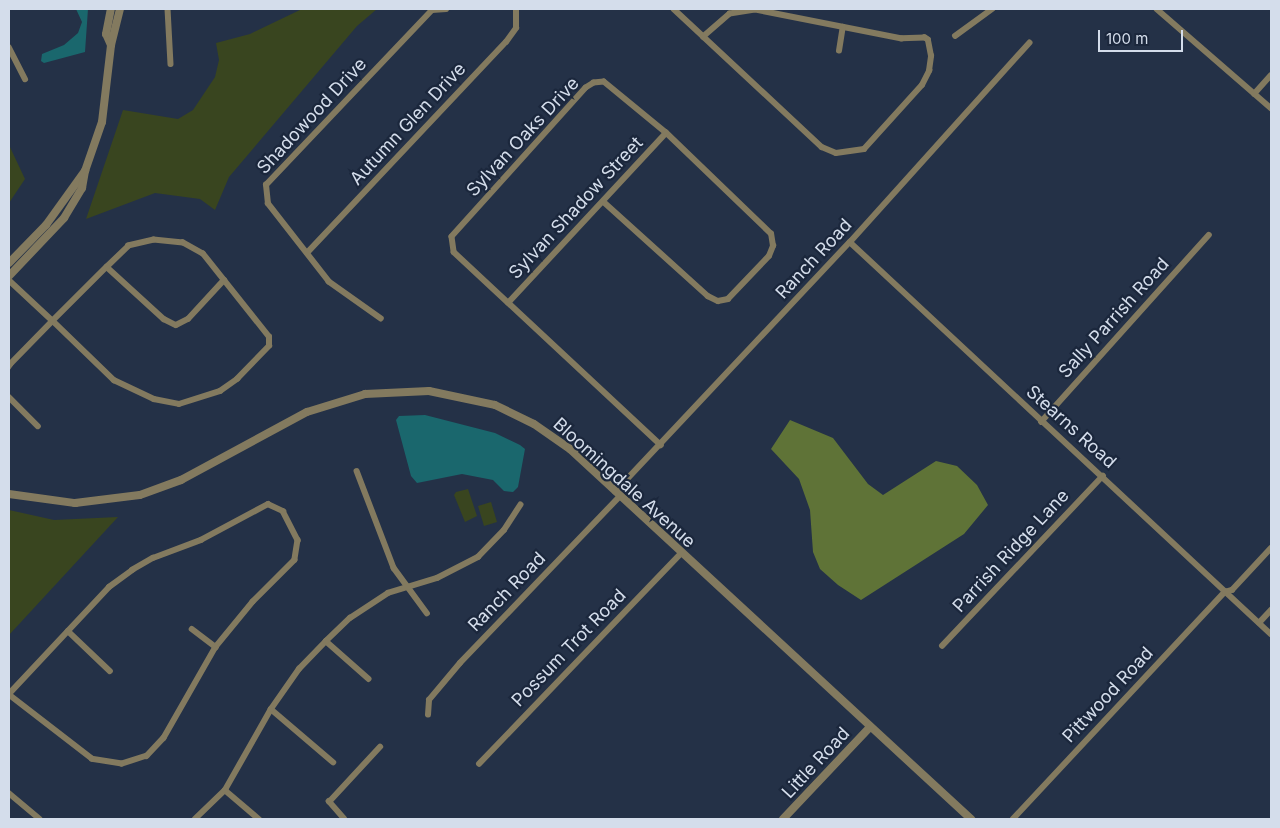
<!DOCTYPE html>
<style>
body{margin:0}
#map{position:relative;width:1280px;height:828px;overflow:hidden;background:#243147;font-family:Inter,sans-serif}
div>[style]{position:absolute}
.green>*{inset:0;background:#39451f}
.forest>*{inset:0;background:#5f7337}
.water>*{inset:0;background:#1a676d}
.minor>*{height:5.5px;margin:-2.75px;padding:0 2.75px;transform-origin:2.75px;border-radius:2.75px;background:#837a5f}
.tertiary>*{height:8px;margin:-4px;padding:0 4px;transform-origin:4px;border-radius:4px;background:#837a5f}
span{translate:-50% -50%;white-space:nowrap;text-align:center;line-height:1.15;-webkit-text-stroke:4.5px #1b273c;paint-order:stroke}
.street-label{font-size:18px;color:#d4ddeb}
.frame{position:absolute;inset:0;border:10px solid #d4ddeb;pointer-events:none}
.scale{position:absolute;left:1098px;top:30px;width:85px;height:22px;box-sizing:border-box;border:2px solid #d4ddeb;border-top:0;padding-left:6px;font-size:15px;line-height:18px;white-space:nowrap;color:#d4ddeb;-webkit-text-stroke:4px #1b273c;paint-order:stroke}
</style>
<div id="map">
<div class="green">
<i style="clip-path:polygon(302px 9px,377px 9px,357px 26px,229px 177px,215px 210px,200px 199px,155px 193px,86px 219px,123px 110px,178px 119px,193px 110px,215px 77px,219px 60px,216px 43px,250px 34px)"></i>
<i style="clip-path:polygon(9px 145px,25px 179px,9px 203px)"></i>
<i style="clip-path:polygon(468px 489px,477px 516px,465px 522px,454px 495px,456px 492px)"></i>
<i style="clip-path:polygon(491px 502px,497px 522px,484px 526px,478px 506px)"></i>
<i style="clip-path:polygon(9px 510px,54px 520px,118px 517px,9px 635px)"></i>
</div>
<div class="forest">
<i style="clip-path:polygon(790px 420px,833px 438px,868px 484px,883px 495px,936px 461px,957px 466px,977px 485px,988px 505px,964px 534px,861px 600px,838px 585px,820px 569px,813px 552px,810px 510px,799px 479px,771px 449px)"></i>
</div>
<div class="water">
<i style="clip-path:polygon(76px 9px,88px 9px,85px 52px,44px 63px,41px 61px,42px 54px,64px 45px,78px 33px,82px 22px)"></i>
<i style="clip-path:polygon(425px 415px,495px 433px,520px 445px,525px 449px,518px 487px,513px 492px,504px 491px,493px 480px,462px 474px,417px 483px,411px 476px,396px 420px,399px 416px)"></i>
</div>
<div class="minor">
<i style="left:168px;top:9px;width:55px;rotate:86.9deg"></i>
<i style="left:674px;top:9px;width:41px;rotate:43deg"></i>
<i style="left:704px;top:37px;width:161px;rotate:43deg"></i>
<i style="left:822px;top:147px;width:15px;rotate:23deg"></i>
<i style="left:836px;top:153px;width:28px;rotate:-8deg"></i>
<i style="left:864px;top:149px;width:86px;rotate:-47.8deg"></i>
<i style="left:922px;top:85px;width:16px;rotate:-63deg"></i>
<i style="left:929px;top:71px;width:15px;rotate:-82deg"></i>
<i style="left:931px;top:56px;width:16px;rotate:-101deg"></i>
<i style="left:928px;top:40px;width:4px;rotate:-146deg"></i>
<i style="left:925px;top:38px;width:23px;rotate:178deg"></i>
<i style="left:902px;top:39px;width:150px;rotate:-168.8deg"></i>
<i style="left:755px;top:10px;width:25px;rotate:171deg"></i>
<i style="left:730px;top:14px;width:35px;rotate:139deg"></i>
<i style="left:1157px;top:9px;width:151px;rotate:41deg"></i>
<i style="left:955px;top:36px;width:46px;rotate:-36.1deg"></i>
<i style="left:9px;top:47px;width:36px;rotate:63deg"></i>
<i style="left:839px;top:51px;width:24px;rotate:-81deg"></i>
<i style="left:1254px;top:94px;width:25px;rotate:-48deg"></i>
<i style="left:604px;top:202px;width:140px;rotate:42.1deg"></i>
<i style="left:708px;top:296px;width:11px;rotate:27deg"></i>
<i style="left:718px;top:301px;width:10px;rotate:-11deg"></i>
<i style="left:728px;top:299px;width:59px;rotate:-46.4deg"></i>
<i style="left:769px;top:256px;width:11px;rotate:-68deg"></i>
<i style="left:773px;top:246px;width:12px;rotate:-99deg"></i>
<i style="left:771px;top:234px;width:146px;rotate:-136.1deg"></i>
<i style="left:666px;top:133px;width:80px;rotate:-140.6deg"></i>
<i style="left:604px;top:82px;width:10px;rotate:174deg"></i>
<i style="left:594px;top:83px;width:9px;rotate:148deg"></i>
<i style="left:586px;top:88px;width:200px;rotate:132deg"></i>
<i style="left:452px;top:237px;width:15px;rotate:82deg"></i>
<i style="left:454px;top:252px;width:283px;rotate:43deg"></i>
<i style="left:850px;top:242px;width:575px;rotate:42.96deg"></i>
<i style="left:307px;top:253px;width:290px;rotate:-46.7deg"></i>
<i style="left:506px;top:42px;width:17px;rotate:-54deg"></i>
<i style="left:516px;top:28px;width:19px;rotate:-90deg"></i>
<i style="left:107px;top:267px;width:77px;rotate:42.4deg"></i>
<i style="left:164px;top:319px;width:13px;rotate:27deg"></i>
<i style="left:176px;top:325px;width:13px;rotate:-27deg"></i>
<i style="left:188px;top:319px;width:53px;rotate:-47.3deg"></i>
<i style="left:9px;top:280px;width:60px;rotate:43deg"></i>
<i style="left:53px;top:321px;width:85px;rotate:44deg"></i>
<i style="left:114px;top:380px;width:44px;rotate:25.4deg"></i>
<i style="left:154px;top:399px;width:25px;rotate:11deg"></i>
<i style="left:179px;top:404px;width:43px;rotate:-17.6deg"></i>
<i style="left:220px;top:391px;width:21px;rotate:-35deg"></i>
<i style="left:237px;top:379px;width:46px;rotate:-45.9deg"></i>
<i style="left:269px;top:346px;width:9px;rotate:-90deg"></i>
<i style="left:269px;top:337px;width:106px;rotate:-128.5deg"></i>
<i style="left:203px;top:254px;width:23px;rotate:-151deg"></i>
<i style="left:183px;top:243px;width:29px;rotate:-174deg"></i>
<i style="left:154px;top:240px;width:26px;rotate:167deg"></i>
<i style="left:129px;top:246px;width:30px;rotate:136deg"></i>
<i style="left:107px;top:267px;width:76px;rotate:135deg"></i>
<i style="left:53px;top:321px;width:60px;rotate:134.3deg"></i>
<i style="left:11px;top:364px;width:4px;rotate:124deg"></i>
<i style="left:508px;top:303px;width:232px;rotate:-47.1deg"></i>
<i style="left:381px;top:319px;width:64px;rotate:-144.6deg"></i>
<i style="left:329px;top:282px;width:99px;rotate:-128deg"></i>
<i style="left:268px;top:204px;width:19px;rotate:-96deg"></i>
<i style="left:266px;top:185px;width:241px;rotate:-46.5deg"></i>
<i style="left:432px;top:10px;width:14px;rotate:-4deg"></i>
<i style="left:9px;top:397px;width:41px;rotate:45deg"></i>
<i style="left:1041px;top:422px;width:251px;rotate:-48.1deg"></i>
<i style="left:357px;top:471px;width:104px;rotate:69.1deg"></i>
<i style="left:394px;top:568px;width:56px;rotate:53.7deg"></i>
<i style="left:615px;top:492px;width:343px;rotate:-46.8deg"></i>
<i style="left:850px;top:242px;width:268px;rotate:-48deg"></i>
<i style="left:1259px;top:623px;width:18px;rotate:-47deg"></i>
<i style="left:192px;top:629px;width:30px;rotate:37deg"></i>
<i style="left:68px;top:631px;width:58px;rotate:43.6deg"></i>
<i style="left:326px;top:641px;width:57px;rotate:41.5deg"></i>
<i style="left:942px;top:646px;width:234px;rotate:-46.6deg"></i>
<i style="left:9px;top:694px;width:146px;rotate:-46.9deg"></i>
<i style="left:109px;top:587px;width:29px;rotate:-36deg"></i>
<i style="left:132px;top:570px;width:24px;rotate:-30deg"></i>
<i style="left:153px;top:558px;width:51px;rotate:-20.6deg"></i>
<i style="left:201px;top:540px;width:76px;rotate:-28.2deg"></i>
<i style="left:268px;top:504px;width:17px;rotate:25deg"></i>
<i style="left:283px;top:511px;width:33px;rotate:63deg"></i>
<i style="left:298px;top:540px;width:20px;rotate:99deg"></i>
<i style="left:295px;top:560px;width:59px;rotate:135deg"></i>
<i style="left:253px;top:602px;width:58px;rotate:129.4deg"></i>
<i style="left:216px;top:647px;width:105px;rotate:119.7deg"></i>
<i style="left:164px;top:738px;width:25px;rotate:133deg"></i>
<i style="left:147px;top:756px;width:26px;rotate:162deg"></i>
<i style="left:122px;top:764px;width:30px;rotate:-171deg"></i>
<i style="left:92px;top:759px;width:105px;rotate:-142.4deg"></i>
<i style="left:271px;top:709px;width:82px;rotate:40.5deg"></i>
<i style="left:428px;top:715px;width:15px;rotate:-86deg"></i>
<i style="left:429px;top:700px;width:48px;rotate:-50deg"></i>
<i style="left:460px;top:663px;width:231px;rotate:-46.2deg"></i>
<i style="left:479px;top:764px;width:292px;rotate:-46.2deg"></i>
<i style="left:225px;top:790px;width:45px;rotate:40.5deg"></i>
<i style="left:9px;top:793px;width:40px;rotate:40deg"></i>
<i style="left:195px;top:819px;width:42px;rotate:-44deg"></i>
<i style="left:225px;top:790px;width:93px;rotate:-60.4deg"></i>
<i style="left:271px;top:709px;width:49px;rotate:-55deg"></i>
<i style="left:299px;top:669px;width:39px;rotate:-46deg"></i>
<i style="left:326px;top:641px;width:33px;rotate:-44deg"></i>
<i style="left:350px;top:618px;width:45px;rotate:-33.3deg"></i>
<i style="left:388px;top:593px;width:51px;rotate:-17deg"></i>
<i style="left:437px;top:578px;width:46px;rotate:-27.1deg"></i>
<i style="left:478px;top:557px;width:37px;rotate:-46deg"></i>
<i style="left:504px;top:530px;width:30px;rotate:-57deg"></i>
<i style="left:344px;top:819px;width:23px;rotate:-131deg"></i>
<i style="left:329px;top:802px;width:75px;rotate:-47.2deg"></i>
<i style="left:1013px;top:819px;width:311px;rotate:-47deg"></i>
<i style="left:1225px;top:592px;width:7px;rotate:-16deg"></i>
<i style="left:1232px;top:590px;width:57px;rotate:-47.1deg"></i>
</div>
<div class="tertiary">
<i style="left:111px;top:45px;width:12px;rotate:-114deg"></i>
<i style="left:106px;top:34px;width:25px;rotate:-79deg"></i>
<i style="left:9px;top:263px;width:53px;rotate:-45.8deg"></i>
<i style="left:46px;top:225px;width:67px;rotate:-54.2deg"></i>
<i style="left:85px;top:171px;width:52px;rotate:-70.9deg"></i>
<i style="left:102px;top:122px;width:78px;rotate:-83.3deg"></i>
<i style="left:111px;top:45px;width:37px;rotate:-76deg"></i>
<i style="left:9px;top:276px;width:80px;rotate:-46.5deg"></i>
<i style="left:64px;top:218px;width:35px;rotate:-59deg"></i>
<i style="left:82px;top:188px;width:17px;rotate:-80deg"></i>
<i style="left:9px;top:494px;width:67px;rotate:7.8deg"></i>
<i style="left:75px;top:503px;width:65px;rotate:-7deg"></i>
<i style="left:140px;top:495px;width:44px;rotate:-20.1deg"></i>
<i style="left:181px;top:480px;width:143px;rotate:-28.4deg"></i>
<i style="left:307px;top:412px;width:61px;rotate:-17.2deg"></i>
<i style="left:365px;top:394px;width:64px;rotate:-2.7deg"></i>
<i style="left:429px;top:391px;width:67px;rotate:12deg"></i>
<i style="left:495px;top:405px;width:43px;rotate:26deg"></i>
<i style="left:534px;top:424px;width:44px;rotate:34.8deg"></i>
<i style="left:570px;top:449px;width:546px;rotate:42.7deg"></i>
<i style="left:783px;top:819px;width:127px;rotate:-46.6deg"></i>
</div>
<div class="street-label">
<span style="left:312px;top:116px;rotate:-47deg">Shadowood Drive</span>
<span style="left:408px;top:124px;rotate:-47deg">Autumn Glen Drive</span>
<span style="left:523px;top:137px;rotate:-47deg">Sylvan Oaks Drive</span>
<span style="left:576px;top:208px;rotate:-47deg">Sylvan Shadow Street</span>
<span style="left:814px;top:259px;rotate:-47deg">Ranch Road</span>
<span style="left:1114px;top:318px;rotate:-48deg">Sally Parrish Road</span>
<span style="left:1071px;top:427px;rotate:42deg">Stearns Road</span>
<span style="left:624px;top:483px;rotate:42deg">Bloomingdale Avenue</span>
<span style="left:1011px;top:551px;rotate:-47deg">Parrish Ridge Lane</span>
<span style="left:507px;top:592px;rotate:-46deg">Ranch Road</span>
<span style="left:569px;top:648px;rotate:-46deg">Possum Trot Road</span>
<span style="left:1108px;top:695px;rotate:-47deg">Pittwood Road</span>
<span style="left:816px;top:763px;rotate:-47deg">Little Road</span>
</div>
<div class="frame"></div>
<div class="scale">100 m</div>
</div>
